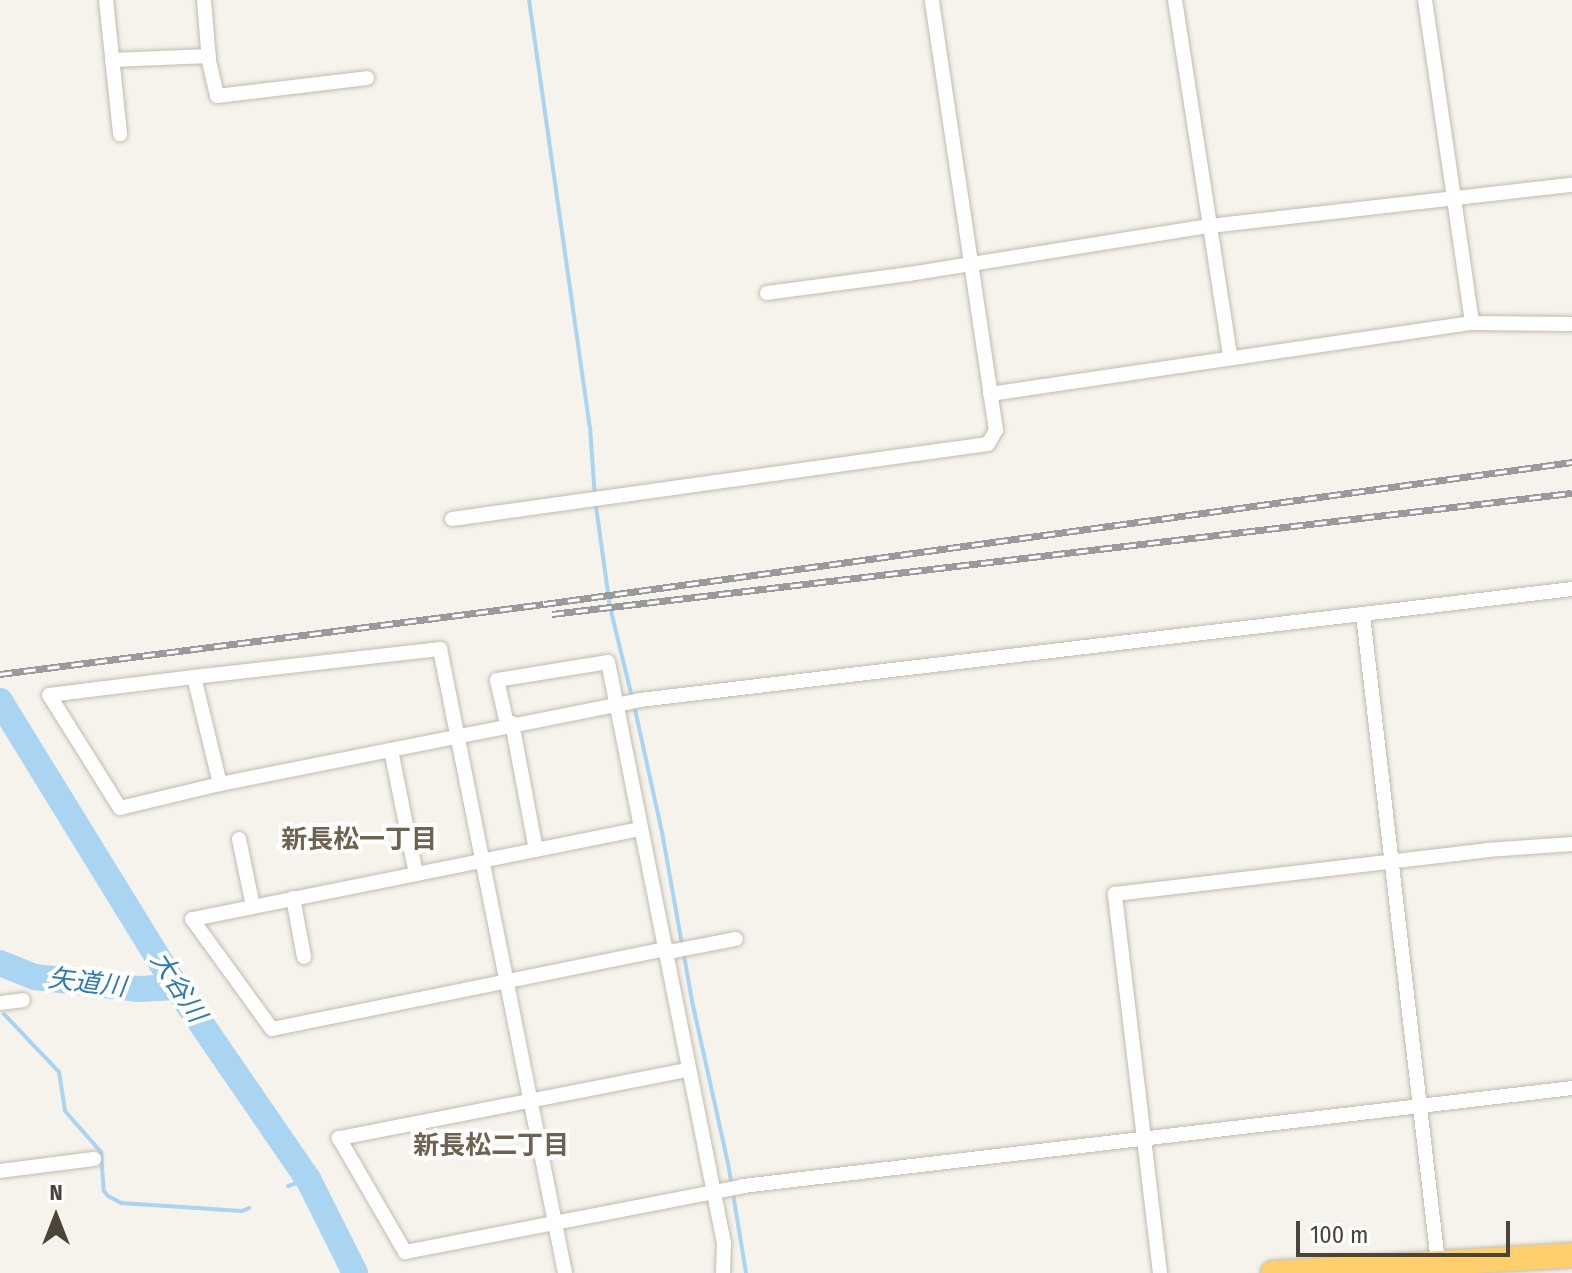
<!DOCTYPE html>
<meta charset="utf-8">
<style>
body{margin:0}
#map{position:relative;width:1572px;height:1273px;overflow:hidden;background:#f6f3ec;font-family:"Fira Sans Condensed","Noto Sans JP",sans-serif}
div>[style]{position:absolute}
.stream>*{height:4px;margin:-2px;padding:0 2px;transform-origin:2px;border-radius:2px;background:#a9d4f2}
.river>*{height:26px;margin:-13px;padding:0 13px;transform-origin:13px;border-radius:13px;background:#a9d4f2}
.roads{filter:drop-shadow(0 0 2px #c2bbae) drop-shadow(0 0 2px #c2bbae)}
.street>*{height:14px;margin:-7px;padding:0 7px;transform-origin:7px;border-radius:7px;background:#fff}
.highway>*{height:24px;margin:-12px;padding:0 12px;transform-origin:12px;border-radius:12px;background:#ffcf6e}
.rail>*{height:7px;margin-top:-3.5px;transform-origin:0;background:repeating-linear-gradient(90deg,#fff 0 12px,#9a9a9a 0 24px);box-sizing:border-box;border-block:2px solid #9a9a9a}
span{translate:-50% -50%;white-space:nowrap;text-align:center;line-height:1.15;-webkit-text-stroke:8px #fff;paint-order:stroke}
.neighbourhood-label{font-size:26px;color:#6e6250;font-weight:700}
.water-label{font-size:26px;color:#2e7ab2;font-style:italic}
.north{position:absolute;left:16px;top:1177px;width:80px;height:80px;-webkit-text-stroke:6px #fff;paint-order:stroke;rotate:0deg;font-size:22px;font-weight:700;line-height:32px;text-align:center;color:#4b4439}
.north::after{content:'';display:block;margin:auto;width:28px;height:36px;background:#4b4439;clip-path:polygon(50% 0,100% 100%,50% 72%,0 100%)}
.scale{position:absolute;left:1296px;top:1221px;width:214px;height:36px;box-sizing:border-box;border:4px solid #4b4439;border-top:0;padding-left:10px;font-size:24px;line-height:28px;white-space:nowrap;color:#4b4439;-webkit-text-stroke:6px #fff;paint-order:stroke}
</style>
<div id="map">
<div class="stream">
<i style="left:529px;top:0;width:431px;rotate:81.9deg"></i>
<i style="left:590px;top:427px;width:72px;rotate:86deg"></i>
<i style="left:595px;top:499px;width:109px;rotate:82.1deg"></i>
<i style="left:610px;top:607px;width:93px;rotate:76.3deg"></i>
<i style="left:634px;top:705px;width:130px;rotate:77.6deg"></i>
<i style="left:662px;top:832px;width:172px;rotate:79.9deg"></i>
<i style="left:692px;top:1001px;width:166px;rotate:77.5deg"></i>
<i style="left:728px;top:1163px;width:111px;rotate:80.7deg"></i>
<i style="left:4px;top:1014px;width:80px;rotate:46.5deg"></i>
<i style="left:59px;top:1072px;width:39px;rotate:81deg"></i>
<i style="left:65px;top:1111px;width:55px;rotate:48.7deg"></i>
<i style="left:101px;top:1152px;width:39px;rotate:86deg"></i>
<i style="left:104px;top:1191px;width:6px;rotate:51deg"></i>
<i style="left:108px;top:1196px;width:15px;rotate:28deg"></i>
<i style="left:121px;top:1203px;width:121px;rotate:3.8deg"></i>
<i style="left:242px;top:1211px;width:8px;rotate:-23deg"></i>
<i style="left:288px;top:1186px;width:21px;rotate:-19deg"></i>
</div>
<div class="river">
<i style="left:0;top:701px;width:336px;rotate:58.4deg"></i>
<i style="left:176px;top:987px;width:233px;rotate:55.5deg"></i>
<i style="left:308px;top:1179px;width:105px;rotate:63.4deg"></i>
<i style="left:0;top:963px;width:38px;rotate:22deg"></i>
<i style="left:35px;top:977px;width:105px;rotate:6.6deg"></i>
<i style="left:139px;top:989px;width:37px;rotate:-3deg"></i>
</div>
<div class="roads">
<div class="street">
<i style="left:106px;top:0;width:135px;rotate:84deg"></i>
<i style="left:204px;top:0;width:61px;rotate:85.3deg"></i>
<i style="left:209px;top:61px;width:36px;rotate:77deg"></i>
<i style="left:217px;top:96px;width:151px;rotate:-6.8deg"></i>
<i style="left:1175px;top:0;width:360px;rotate:81.2deg"></i>
<i style="left:1425px;top:0;width:326px;rotate:81.7deg"></i>
<i style="left:112px;top:60px;width:97px;rotate:-2.4deg"></i>
<i style="left:767px;top:293px;width:143px;rotate:-7.6deg"></i>
<i style="left:909px;top:274px;width:305px;rotate:-9.1deg"></i>
<i style="left:1210px;top:226px;width:364px;rotate:-6.5deg"></i>
<i style="left:990px;top:394px;width:487px;rotate:-8.4deg"></i>
<i style="left:1472px;top:323px;width:100px;rotate:0.6deg"></i>
<i style="left:452px;top:519px;width:541px;rotate:-7.97deg"></i>
<i style="left:988px;top:444px;width:16px;rotate:-60deg"></i>
<i style="left:996px;top:430px;width:435px;rotate:-98.5deg"></i>
<i style="left:1363px;top:615px;width:651px;rotate:83.39deg"></i>
<i style="left:194px;top:677px;width:110px;rotate:76.3deg"></i>
<i style="left:220px;top:784px;width:103px;rotate:166.5deg"></i>
<i style="left:120px;top:808px;width:133px;rotate:-122.1deg"></i>
<i style="left:49px;top:695px;width:146px;rotate:-7.1deg"></i>
<i style="left:194px;top:677px;width:248px;rotate:-6.5deg"></i>
<i style="left:440px;top:649px;width:636px;rotate:78.67deg"></i>
<i style="left:512px;top:723px;width:129px;rotate:79.3deg"></i>
<i style="left:507px;top:724px;width:45px;rotate:-102.8deg"></i>
<i style="left:497px;top:680px;width:112px;rotate:-9.2deg"></i>
<i style="left:608px;top:662px;width:592px;rotate:78.71deg"></i>
<i style="left:724px;top:1243px;width:30px;rotate:92deg"></i>
<i style="left:391px;top:750px;width:126px;rotate:78.6deg"></i>
<i style="left:220px;top:784px;width:428px;rotate:-11.3deg"></i>
<i style="left:640px;top:700px;width:939px;rotate:-6.79deg"></i>
<i style="left:640px;top:829px;width:457px;rotate:168.6deg"></i>
<i style="left:192px;top:919px;width:136px;rotate:54deg"></i>
<i style="left:272px;top:1029px;width:401px;rotate:-11.5deg"></i>
<i style="left:665px;top:949px;width:9px;rotate:13deg"></i>
<i style="left:674px;top:951px;width:63px;rotate:-11deg"></i>
<i style="left:239px;top:839px;width:68px;rotate:78.2deg"></i>
<i style="left:293px;top:898px;width:60px;rotate:79.4deg"></i>
<i style="left:0;top:1003px;width:23px;rotate:-7deg"></i>
<i style="left:687px;top:1070px;width:355px;rotate:168.9deg"></i>
<i style="left:339px;top:1138px;width:132px;rotate:59.9deg"></i>
<i style="left:405px;top:1252px;width:344px;rotate:-11deg"></i>
<i style="left:743px;top:1186px;width:835px;rotate:-6.74deg"></i>
<i style="left:0;top:1171px;width:95px;rotate:-7.3deg"></i>
<i style="left:1160px;top:1273px;width:382px;rotate:-96.8deg"></i>
<i style="left:1115px;top:894px;width:375px;rotate:-6.7deg"></i>
<i style="left:1487px;top:850px;width:85px;rotate:-4deg"></i>
</div>
<div class="highway">
<i style="left:1273px;top:1273px;width:300px;rotate:-3.4deg"></i>
</div>
</div>
<div class="rail">
<i style="left:552px;top:614px;width:1027px;rotate:-6.77deg"></i>
<i style="left:0;top:674px;width:548px;rotate:-7.33deg"></i>
<i style="left:544px;top:604px;width:1038px;rotate:-7.86deg"></i>
</div>
<div class="neighbourhood-label">
<span style="left:359px;top:840px">新長松一丁目</span>
<span style="left:491px;top:1146px">新長松二丁目</span>
</div>
<div class="water-label">
<span style="left:87px;top:983px;rotate:7deg">矢道川</span>
<span style="left:178px;top:987px;rotate:57deg">大谷川</span>
</div>
<div class="north">N</div>
<div class="scale">100 m</div>
</div>
